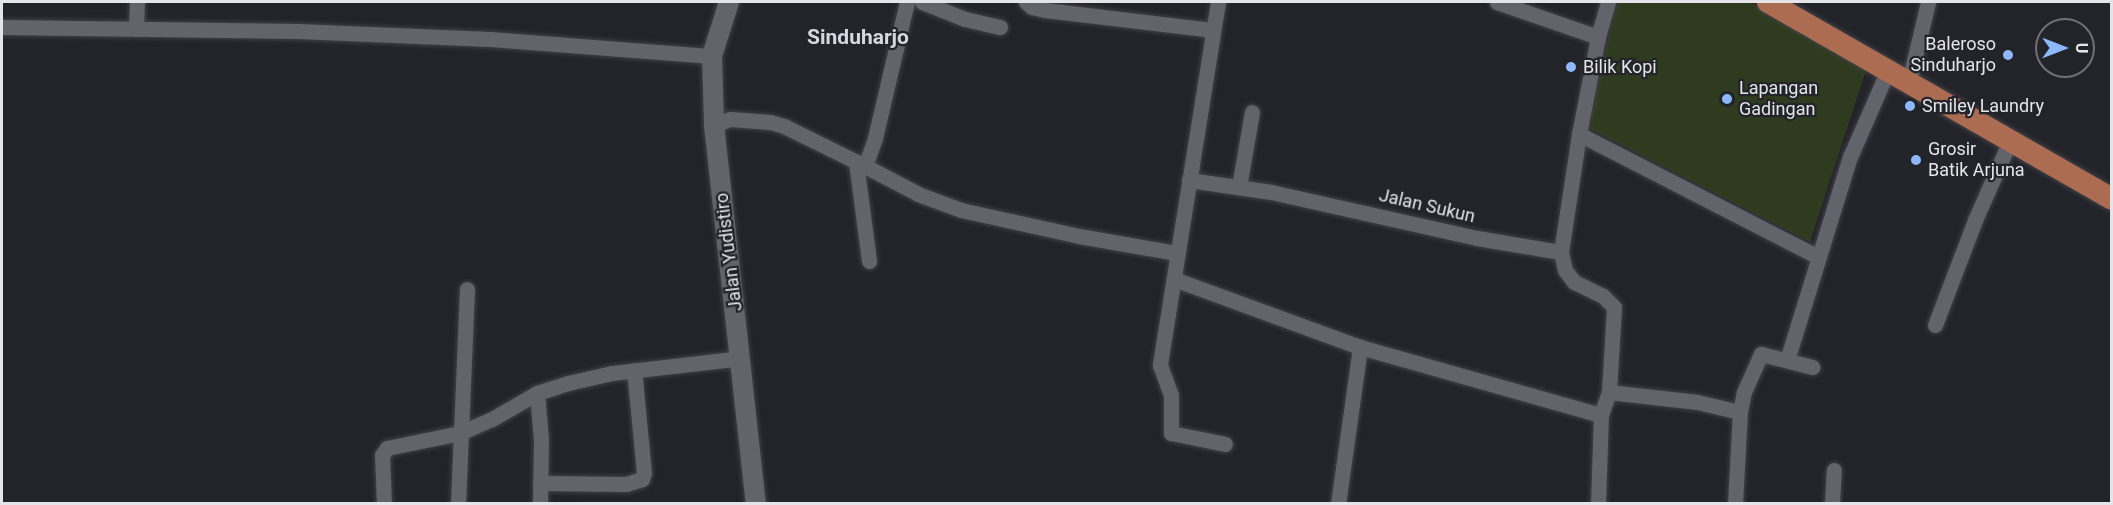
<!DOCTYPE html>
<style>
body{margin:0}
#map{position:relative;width:2113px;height:505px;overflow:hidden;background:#23232a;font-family:Roboto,sans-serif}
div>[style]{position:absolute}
.green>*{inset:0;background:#2f3b1e}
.roads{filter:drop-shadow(0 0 2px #404046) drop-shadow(0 0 2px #404046)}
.street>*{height:15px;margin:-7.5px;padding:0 7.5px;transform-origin:7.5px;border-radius:7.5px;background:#63636b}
.secondary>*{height:20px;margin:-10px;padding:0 10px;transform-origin:10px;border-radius:10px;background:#63636b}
.primary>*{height:22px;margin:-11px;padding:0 11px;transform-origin:11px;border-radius:11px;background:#ac6c52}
.dots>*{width:16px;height:16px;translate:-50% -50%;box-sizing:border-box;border:3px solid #23232a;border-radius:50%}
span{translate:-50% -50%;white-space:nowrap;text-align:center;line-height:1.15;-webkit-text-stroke:4.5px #23232a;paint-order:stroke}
.poi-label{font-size:18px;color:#e4e4e9}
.right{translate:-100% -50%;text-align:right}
.left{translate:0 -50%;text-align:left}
.street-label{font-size:18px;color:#e4e4e9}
.quarter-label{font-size:21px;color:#d6d7e0;font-weight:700}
.frame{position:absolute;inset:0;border:3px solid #e4e4e9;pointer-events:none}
.north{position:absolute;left:2035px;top:18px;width:60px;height:60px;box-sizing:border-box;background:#23232a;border:2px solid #707076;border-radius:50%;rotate:90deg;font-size:16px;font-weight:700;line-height:24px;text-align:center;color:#e4e4e9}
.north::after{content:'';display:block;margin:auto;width:21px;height:27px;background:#8db9fc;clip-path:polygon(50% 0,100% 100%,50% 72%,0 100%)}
</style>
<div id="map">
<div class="green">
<i style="clip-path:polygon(1616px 2px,1750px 2px,1867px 67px,1810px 242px,1588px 128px)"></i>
</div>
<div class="roads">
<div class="street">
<i style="left:922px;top:2px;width:46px;rotate:21.6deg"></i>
<i style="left:965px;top:19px;width:36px;rotate:13deg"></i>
<i style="left:1026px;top:2px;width:8px;rotate:40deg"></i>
<i style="left:1032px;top:7px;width:13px;rotate:13deg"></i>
<i style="left:1045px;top:10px;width:168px;rotate:6.8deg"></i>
<i style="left:1218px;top:2px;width:368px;rotate:99.1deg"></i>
<i style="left:1160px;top:365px;width:32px;rotate:70deg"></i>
<i style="left:1171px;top:395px;width:38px;rotate:90deg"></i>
<i style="left:1171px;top:433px;width:55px;rotate:11.5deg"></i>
<i style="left:1497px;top:2px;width:107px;rotate:19.1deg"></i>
<i style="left:2px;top:27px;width:295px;rotate:0.8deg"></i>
<i style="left:297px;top:31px;width:193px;rotate:2.4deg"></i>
<i style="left:490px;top:39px;width:223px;rotate:4.4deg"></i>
<i style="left:136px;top:29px;width:27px;rotate:-88deg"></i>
<i style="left:1909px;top:82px;width:82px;rotate:-76.6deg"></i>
<i style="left:714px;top:125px;width:17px;rotate:-21deg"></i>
<i style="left:730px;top:119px;width:40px;rotate:4.3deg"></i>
<i style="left:770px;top:122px;width:15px;rotate:16deg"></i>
<i style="left:784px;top:126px;width:90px;rotate:26.3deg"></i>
<i style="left:865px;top:166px;width:30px;rotate:-70deg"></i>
<i style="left:875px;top:138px;width:140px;rotate:-76.8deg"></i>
<i style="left:1579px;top:134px;width:269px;rotate:27.2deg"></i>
<i style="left:856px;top:162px;width:100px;rotate:82.5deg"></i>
<i style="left:865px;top:166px;width:60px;rotate:27.8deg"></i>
<i style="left:918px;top:194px;width:46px;rotate:20.4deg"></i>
<i style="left:961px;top:210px;width:121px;rotate:12.4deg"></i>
<i style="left:1079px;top:236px;width:98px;rotate:9.9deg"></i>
<i style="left:1189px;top:180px;width:83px;rotate:8.3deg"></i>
<i style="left:1271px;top:192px;width:211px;rotate:12.6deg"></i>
<i style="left:1477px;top:238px;width:85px;rotate:9.5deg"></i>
<i style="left:1239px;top:187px;width:76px;rotate:-80.2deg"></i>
<i style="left:1174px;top:279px;width:198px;rotate:20.1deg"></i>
<i style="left:1360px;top:347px;width:250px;rotate:15.8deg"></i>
<i style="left:1935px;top:325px;width:112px;rotate:-69.1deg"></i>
<i style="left:1975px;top:220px;width:86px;rotate:-66.1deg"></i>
<i style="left:1787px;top:360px;width:213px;rotate:-72.8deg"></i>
<i style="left:1850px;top:157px;width:95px;rotate:-66.4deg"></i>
<i style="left:1609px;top:392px;width:89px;rotate:6.5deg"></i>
<i style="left:1697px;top:402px;width:44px;rotate:13.1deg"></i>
<i style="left:537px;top:393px;width:47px;rotate:85.1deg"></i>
<i style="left:541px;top:440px;width:64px;rotate:90.9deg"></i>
<i style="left:540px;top:483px;width:86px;rotate:0.7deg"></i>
<i style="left:626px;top:484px;width:17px;rotate:-17deg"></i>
<i style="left:642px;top:479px;width:6px;rotate:-72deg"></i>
<i style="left:644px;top:473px;width:103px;rotate:-95.5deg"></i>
<i style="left:384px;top:504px;width:49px;rotate:-92.3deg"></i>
<i style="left:382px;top:455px;width:9px;rotate:-54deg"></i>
<i style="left:387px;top:448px;width:75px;rotate:-11.6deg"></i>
<i style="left:460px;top:433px;width:35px;rotate:-24deg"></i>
<i style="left:492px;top:419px;width:52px;rotate:-30deg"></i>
<i style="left:537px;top:393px;width:33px;rotate:-18deg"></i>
<i style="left:568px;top:383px;width:45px;rotate:-12.8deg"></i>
<i style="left:612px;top:373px;width:130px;rotate:-6.6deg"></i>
<i style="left:458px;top:504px;width:215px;rotate:-87.6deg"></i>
<i style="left:1338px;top:504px;width:159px;rotate:-82deg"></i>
<i style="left:1598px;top:504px;width:89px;rotate:-88.1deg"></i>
<i style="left:1601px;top:415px;width:24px;rotate:-71deg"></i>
<i style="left:1609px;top:392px;width:85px;rotate:-86.6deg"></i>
<i style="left:1614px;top:307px;width:16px;rotate:-135deg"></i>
<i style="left:1603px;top:296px;width:32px;rotate:-154deg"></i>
<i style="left:1574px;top:282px;width:15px;rotate:-127deg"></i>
<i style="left:1565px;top:270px;width:18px;rotate:-103deg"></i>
<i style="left:1561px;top:252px;width:119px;rotate:-81.3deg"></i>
<i style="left:1579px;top:134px;width:99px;rotate:-78.9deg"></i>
<i style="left:1598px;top:37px;width:36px;rotate:-74deg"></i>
<i style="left:1735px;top:504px;width:92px;rotate:-86.9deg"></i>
<i style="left:1740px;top:412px;width:20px;rotate:-79deg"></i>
<i style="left:1744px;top:392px;width:42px;rotate:-65.9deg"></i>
<i style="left:1761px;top:354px;width:53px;rotate:14.3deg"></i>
<i style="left:1832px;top:504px;width:34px;rotate:-87deg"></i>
</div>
<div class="secondary">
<i style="left:729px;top:2px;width:57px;rotate:107.5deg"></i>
<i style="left:712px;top:56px;width:69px;rotate:88.3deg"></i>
<i style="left:714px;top:125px;width:381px;rotate:83.7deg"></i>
</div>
<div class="primary">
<i style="left:1768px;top:2px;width:396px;rotate:29.8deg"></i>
</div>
</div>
<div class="dots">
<i style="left:2008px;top:55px;background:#8db9fc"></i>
<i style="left:1571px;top:67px;background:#8db9fc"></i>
<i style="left:1727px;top:99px;background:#8db9fc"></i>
<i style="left:1910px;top:106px;background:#8db9fc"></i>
<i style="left:1916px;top:160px;background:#8db9fc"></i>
</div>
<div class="poi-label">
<span class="right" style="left:1996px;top:55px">Baleroso<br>Sinduharjo</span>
<span class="left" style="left:1583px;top:67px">Bilik Kopi</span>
<span class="left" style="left:1739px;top:99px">Lapangan<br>Gadingan</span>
<span class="left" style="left:1922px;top:106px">Smiley Laundry</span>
<span class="left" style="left:1928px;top:160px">Grosir<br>Batik Arjuna</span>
</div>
<div class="street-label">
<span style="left:1427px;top:206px;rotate:13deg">Jalan Sukun</span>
<span style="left:729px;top:252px;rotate:-97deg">Jalan Yudistiro</span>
</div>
<div class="quarter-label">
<span style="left:858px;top:37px">Sinduharjo</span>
</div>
<div class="frame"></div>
<div class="north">U</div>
</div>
